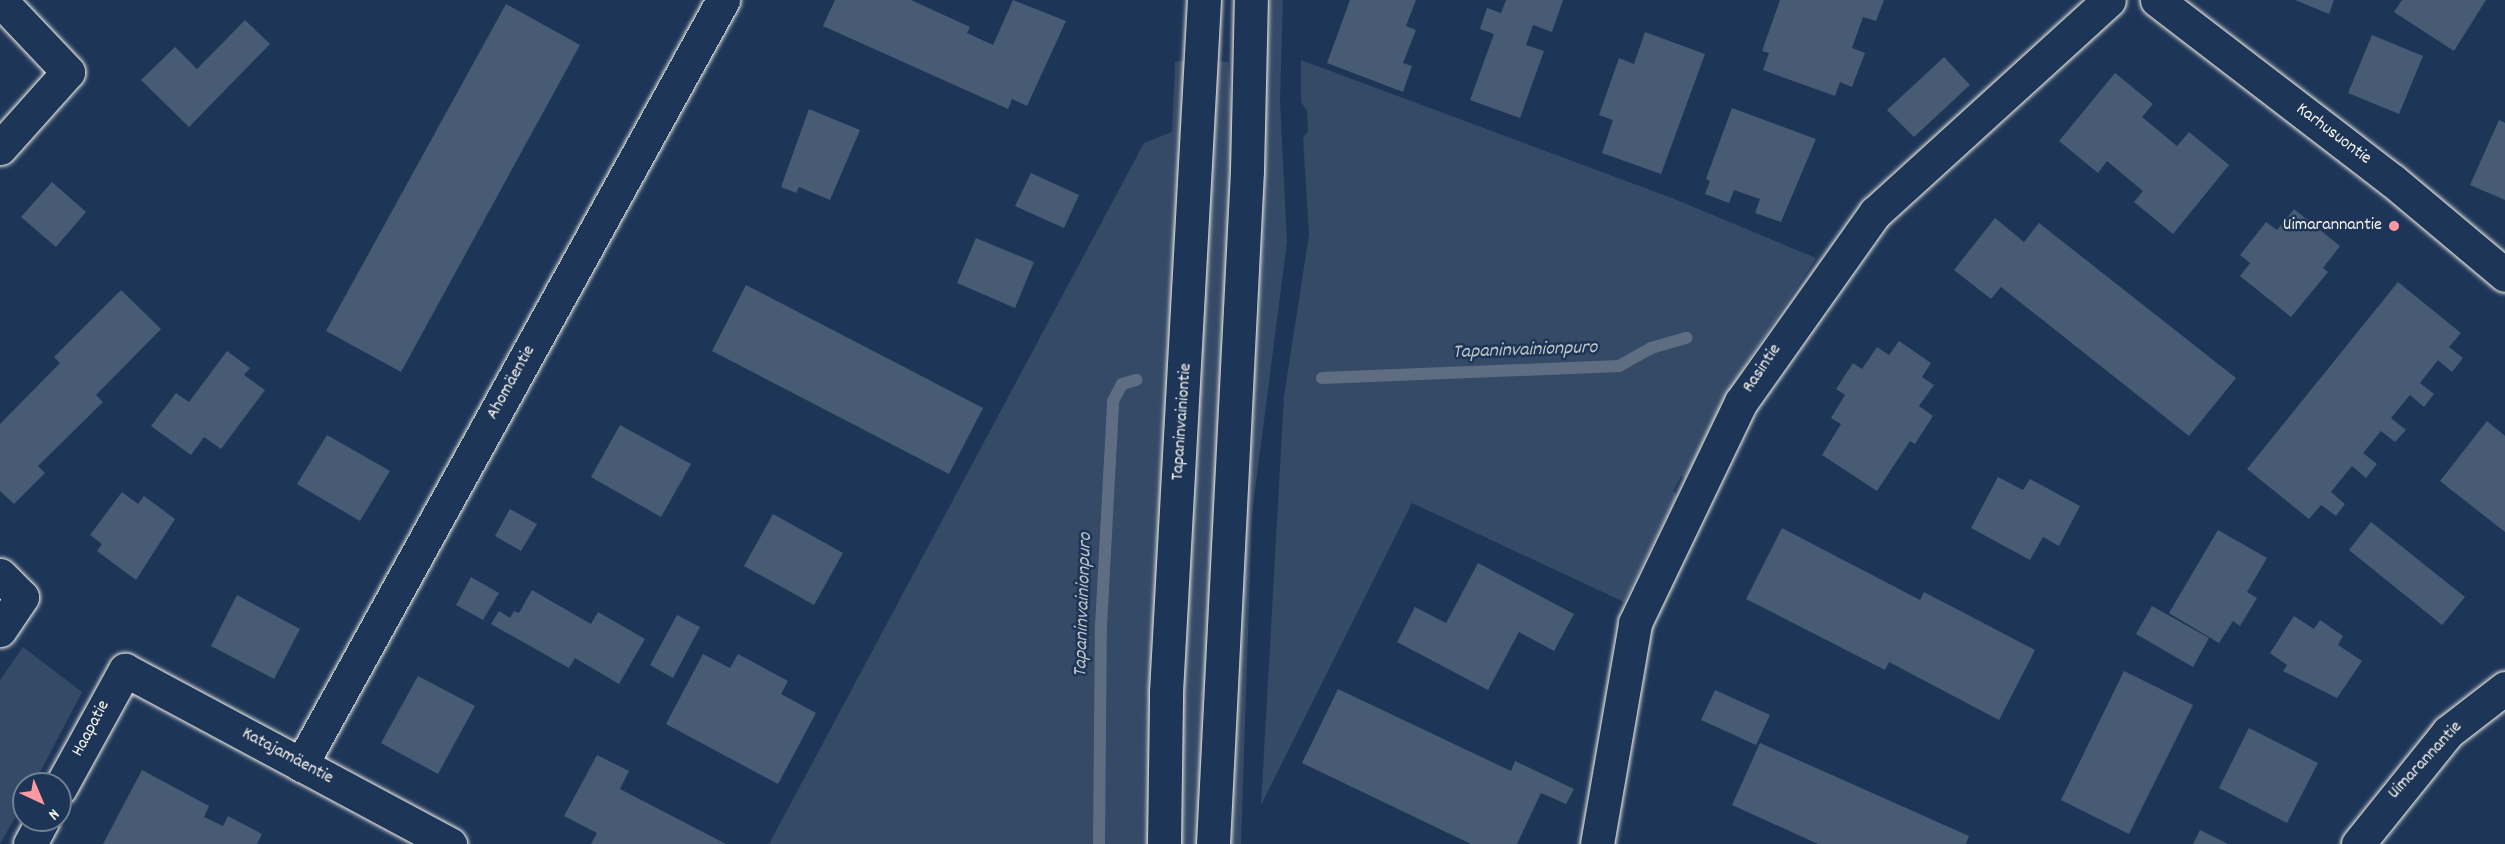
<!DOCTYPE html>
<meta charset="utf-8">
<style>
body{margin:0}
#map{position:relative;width:2505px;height:844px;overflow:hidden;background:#1d3557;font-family:Dekko,sans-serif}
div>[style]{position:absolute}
.green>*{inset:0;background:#354a67}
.stream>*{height:12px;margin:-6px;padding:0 6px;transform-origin:6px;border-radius:6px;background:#5e6d82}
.building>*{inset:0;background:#485b74}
.roads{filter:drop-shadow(0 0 2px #f4f1e8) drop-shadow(0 0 2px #f4f1e8)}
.street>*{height:33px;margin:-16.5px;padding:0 16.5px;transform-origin:16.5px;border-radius:16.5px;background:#1d3557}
.secondary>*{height:33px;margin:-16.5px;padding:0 16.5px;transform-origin:16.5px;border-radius:16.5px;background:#1d3557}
.primary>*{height:33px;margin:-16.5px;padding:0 16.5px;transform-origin:16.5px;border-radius:16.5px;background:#1d3557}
.dots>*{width:16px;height:16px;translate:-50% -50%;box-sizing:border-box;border:3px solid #1d3557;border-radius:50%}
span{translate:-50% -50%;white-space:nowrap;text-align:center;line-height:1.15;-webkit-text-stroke:5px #1d3557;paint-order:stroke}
.street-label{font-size:18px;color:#f4f1e8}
.poi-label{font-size:18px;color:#f4f1e8}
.right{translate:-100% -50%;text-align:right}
.water-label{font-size:20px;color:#c0c3c4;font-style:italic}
.north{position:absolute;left:12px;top:772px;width:60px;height:60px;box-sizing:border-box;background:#1d3557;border:2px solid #738091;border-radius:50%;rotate:136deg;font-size:16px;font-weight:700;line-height:24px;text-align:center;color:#f4f1e8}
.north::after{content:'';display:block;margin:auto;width:21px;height:27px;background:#ff9aa2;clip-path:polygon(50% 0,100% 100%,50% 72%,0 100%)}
</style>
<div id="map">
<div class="green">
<i style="clip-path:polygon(1270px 0,1283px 0,1280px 100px,1287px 242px,1252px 514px,1241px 844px,1227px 844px)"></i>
<i style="clip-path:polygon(1189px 60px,1152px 844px,769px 844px,1144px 143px,1172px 132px,1175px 62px)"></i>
<i style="clip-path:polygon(1301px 60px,1672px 198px,1816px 258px,1724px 398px,1685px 479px,1681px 476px,1673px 491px,1677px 495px,1624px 602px,1412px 503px,1261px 805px,1284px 396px,1309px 235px,1303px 138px,1308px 131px,1307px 111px,1301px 102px)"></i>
<i style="clip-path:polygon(1217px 61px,1228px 62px,1234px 153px,1203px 709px,1200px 844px,1178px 844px,1179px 707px)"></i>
<i style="clip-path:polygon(23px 647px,82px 692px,34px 784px,24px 784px,24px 802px,0 844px,0 680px)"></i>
</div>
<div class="stream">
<i style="left:1322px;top:378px;width:297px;rotate:-2.3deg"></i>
<i style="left:1619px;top:366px;width:37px;rotate:-29deg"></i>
<i style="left:1651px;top:348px;width:37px;rotate:-16deg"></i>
<i style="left:1099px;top:844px;width:218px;rotate:-89.5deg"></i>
<i style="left:1101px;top:626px;width:225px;rotate:-86.9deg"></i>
<i style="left:1113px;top:401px;width:19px;rotate:-62deg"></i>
<i style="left:1122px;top:384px;width:15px;rotate:-16deg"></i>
</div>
<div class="building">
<i style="clip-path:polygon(835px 0,911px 0,970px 27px,967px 33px,993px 45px,1013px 0,1066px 21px,1027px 106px,1012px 99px,1008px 109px,823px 26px)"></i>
<i style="clip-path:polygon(1350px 0,1416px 0,1406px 26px,1416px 30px,1403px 63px,1412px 66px,1403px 92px,1327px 63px)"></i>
<i style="clip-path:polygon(1506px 0,1563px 0,1552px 32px,1533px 25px,1526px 45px,1544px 51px,1520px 118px,1470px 100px,1494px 34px,1480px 29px,1487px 8px,1501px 13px)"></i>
<i style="clip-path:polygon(1780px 0,1884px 0,1876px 21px,1863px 17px,1852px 48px,1865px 53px,1852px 87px,1840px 82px,1835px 96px,1763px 70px,1769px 53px,1762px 51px)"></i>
<i style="clip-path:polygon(2295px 0,2334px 0,2329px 14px)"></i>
<i style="clip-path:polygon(2402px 0,2486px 0,2454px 51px,2394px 12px)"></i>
<i style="clip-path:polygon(506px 4px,580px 45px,401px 372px,326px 331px)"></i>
<i style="clip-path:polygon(245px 20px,270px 44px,189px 127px,141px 80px,175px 47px,197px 69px)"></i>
<i style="clip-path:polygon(1645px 32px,1705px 54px,1661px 174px,1602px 153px,1613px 120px,1599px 115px,1619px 58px,1634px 64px)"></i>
<i style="clip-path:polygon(2372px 35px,2423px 56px,2399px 114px,2348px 93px)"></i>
<i style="clip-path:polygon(1944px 57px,1970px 85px,1914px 137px,1887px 110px)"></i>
<i style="clip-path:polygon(2115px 73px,2153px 104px,2142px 117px,2177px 146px,2189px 132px,2229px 165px,2173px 234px,2134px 202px,2143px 191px,2107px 161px,2098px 173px,2059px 141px)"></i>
<i style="clip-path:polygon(1732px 108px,1816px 139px,1781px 222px,1755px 213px,1760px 199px,1754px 197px,1734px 190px,1729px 203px,1705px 194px,1710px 181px,1706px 179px)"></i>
<i style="clip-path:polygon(809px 109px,860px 130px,830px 200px,799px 187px,796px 193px,781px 187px)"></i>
<i style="clip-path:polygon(2499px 120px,2505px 123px,2505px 200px,2470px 185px)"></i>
<i style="clip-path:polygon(1031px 173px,1079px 195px,1064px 228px,1015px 206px)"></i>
<i style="clip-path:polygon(52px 182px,86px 212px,56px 247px,21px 217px)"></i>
<i style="clip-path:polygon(2294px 209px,2340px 246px,2323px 268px,2328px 272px,2291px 317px,2240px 276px,2250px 263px,2240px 255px,2266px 222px,2277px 230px)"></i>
<i style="clip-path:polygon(1995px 218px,2024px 242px,2039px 223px,2236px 378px,2189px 436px,2001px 287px,1991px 299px,1954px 270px)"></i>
<i style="clip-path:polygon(976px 238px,1034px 262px,1015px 308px,957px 283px)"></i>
<i style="clip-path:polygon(2398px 282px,2461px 333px,2449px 347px,2463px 358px,2452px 372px,2438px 360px,2420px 383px,2434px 394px,2424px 407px,2410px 395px,2391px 418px,2406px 430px,2395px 442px,2381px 431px,2363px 453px,2377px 464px,2366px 478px,2352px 466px,2331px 492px,2345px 504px,2336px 516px,2321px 505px,2309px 519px,2247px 469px)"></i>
<i style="clip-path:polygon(746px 285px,983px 408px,949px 474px,712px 351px)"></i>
<i style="clip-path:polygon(121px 290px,161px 329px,96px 395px,103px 402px,38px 466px,45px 473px,14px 504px,0 491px,0 424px,60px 363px,54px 357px)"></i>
<i style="clip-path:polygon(1899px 341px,1931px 363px,1922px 377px,1934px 385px,1919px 406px,1933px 416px,1915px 444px,1910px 441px,1877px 491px,1822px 455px,1841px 424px,1831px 418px,1845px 395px,1836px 389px,1853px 363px,1862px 369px,1877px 347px,1889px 355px)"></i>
<i style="clip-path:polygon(227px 351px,250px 368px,244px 375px,265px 390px,221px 449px,204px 437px,191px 455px,151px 426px,176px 393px,189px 402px)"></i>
<i style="clip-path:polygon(2487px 421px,2505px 436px,2505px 532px,2440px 481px)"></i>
<i style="clip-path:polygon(620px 425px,691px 464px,661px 517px,591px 477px)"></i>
<i style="clip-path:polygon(327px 435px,390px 471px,360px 521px,297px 484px)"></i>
<i style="clip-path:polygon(1998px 477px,2023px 490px,2030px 479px,2080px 506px,2059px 546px,2043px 537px,2030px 560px,1971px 528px)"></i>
<i style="clip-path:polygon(122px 492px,138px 504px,144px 496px,175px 519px,136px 580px,97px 551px,102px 544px,90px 535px)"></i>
<i style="clip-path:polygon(510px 509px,537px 524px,521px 551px,495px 536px)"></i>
<i style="clip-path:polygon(773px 514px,843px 553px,814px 605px,744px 566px)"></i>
<i style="clip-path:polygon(2371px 522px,2465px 597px,2442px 625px,2349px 550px)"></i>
<i style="clip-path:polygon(1782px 528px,1920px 600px,1924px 592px,2035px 650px,1999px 720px,1889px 662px,1885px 670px,1746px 599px)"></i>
<i style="clip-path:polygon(2218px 530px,2267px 558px,2247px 592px,2257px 598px,2240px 626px,2233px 621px,2219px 643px,2169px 613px)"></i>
<i style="clip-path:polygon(1478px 563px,1574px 614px,1554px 651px,1519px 632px,1488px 690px,1397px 642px,1415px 607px,1446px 623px)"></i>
<i style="clip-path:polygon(471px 577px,499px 593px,483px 620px,456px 605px)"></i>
<i style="clip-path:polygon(532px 590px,591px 624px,598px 612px,645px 639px,619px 684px,575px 658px,569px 668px,491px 624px,499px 611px,510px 618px,514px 611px,519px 613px)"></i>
<i style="clip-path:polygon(237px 595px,300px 629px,274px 679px,211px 646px)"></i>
<i style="clip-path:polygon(2152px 606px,2209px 638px,2193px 667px,2136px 634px)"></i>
<i style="clip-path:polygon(677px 615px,700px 627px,673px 678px,650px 665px)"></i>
<i style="clip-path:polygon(2294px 616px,2314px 629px,2320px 620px,2343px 636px,2338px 645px,2362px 661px,2337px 698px,2283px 671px,2287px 665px,2270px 653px)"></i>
<i style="clip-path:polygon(703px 654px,730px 668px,738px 654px,788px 681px,781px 694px,816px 713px,778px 784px,666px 724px)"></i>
<i style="clip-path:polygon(2124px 671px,2193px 705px,2129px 834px,2061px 800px)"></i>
<i style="clip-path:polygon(418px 676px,475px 706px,438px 774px,381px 743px)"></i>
<i style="clip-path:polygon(1338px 689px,1511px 771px,1515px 761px,1574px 789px,1566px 804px,1541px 793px,1517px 844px,1471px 844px,1302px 763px)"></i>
<i style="clip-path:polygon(1715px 690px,1770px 715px,1756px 745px,1701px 720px)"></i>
<i style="clip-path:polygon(2249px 728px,2318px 763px,2287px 823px,2219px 788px)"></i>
<i style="clip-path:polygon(1760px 743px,1969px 836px,1966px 844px,1818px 844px,1732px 805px)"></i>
<i style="clip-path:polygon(597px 755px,629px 771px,620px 789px,726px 844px,591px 844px,597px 833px,564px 816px)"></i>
<i style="clip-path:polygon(142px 770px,209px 806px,204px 817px,223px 826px,228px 816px,262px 834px,257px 844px,103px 844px)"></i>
<i style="clip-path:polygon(2200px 830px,2228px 844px,2193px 844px)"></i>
</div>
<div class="roads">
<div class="street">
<i style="left:0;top:0;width:99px;rotate:46.6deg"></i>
<i style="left:68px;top:72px;width:102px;rotate:131.8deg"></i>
<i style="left:0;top:575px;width:31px;rotate:45deg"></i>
<i style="left:22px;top:597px;width:40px;rotate:124deg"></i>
<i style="left:301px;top:765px;width:874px;rotate:-61.12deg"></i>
<i style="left:60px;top:788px;width:135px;rotate:-61.2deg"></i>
<i style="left:125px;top:670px;width:369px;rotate:28.2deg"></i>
<i style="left:30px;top:844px;width:27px;rotate:-62deg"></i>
<i style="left:1597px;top:844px;width:224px;rotate:-80.2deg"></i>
<i style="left:1635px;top:623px;width:245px;rotate:-64.4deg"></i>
<i style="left:1741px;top:402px;width:232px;rotate:-54.7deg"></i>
<i style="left:1875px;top:213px;width:316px;rotate:-42.3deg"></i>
<i style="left:2358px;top:844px;width:144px;rotate:-51.2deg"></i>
<i style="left:2448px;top:732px;width:72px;rotate:-37.7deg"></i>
</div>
<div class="secondary">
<i style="left:2157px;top:0;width:297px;rotate:37.5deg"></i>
<i style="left:2393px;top:181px;width:146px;rotate:40deg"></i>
</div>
<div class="primary">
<i style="left:1164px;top:844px;width:152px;rotate:-89.2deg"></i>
<i style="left:1166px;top:692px;width:693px;rotate:-86.86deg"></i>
<i style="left:1213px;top:844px;width:674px;rotate:-87.11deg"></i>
<i style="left:1247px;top:171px;width:171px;rotate:-88.7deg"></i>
</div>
</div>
<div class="dots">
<i style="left:2394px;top:226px;background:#ff9aa2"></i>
</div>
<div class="street-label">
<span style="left:2333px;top:135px;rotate:37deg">Karhusuontie</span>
<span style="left:1763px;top:369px;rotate:-56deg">Rasintie</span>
<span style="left:512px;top:383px;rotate:-61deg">Ahomäentie</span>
<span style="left:1183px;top:422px;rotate:-86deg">Tapaninvainiontie</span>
<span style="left:92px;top:729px;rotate:-62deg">Haapatie</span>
<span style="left:287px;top:757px;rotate:28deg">Katajamäentie</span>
<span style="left:2426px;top:761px;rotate:-47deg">Uimarannantie</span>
</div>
<div class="poi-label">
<span class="right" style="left:2382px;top:226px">Uimarannantie</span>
</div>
<div class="water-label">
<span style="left:1525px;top:351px;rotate:-2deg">Tapaninvainionpuro</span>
<span style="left:1084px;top:605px;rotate:-88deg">Tapaninvainionpuro</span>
</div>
<div class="north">N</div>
</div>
